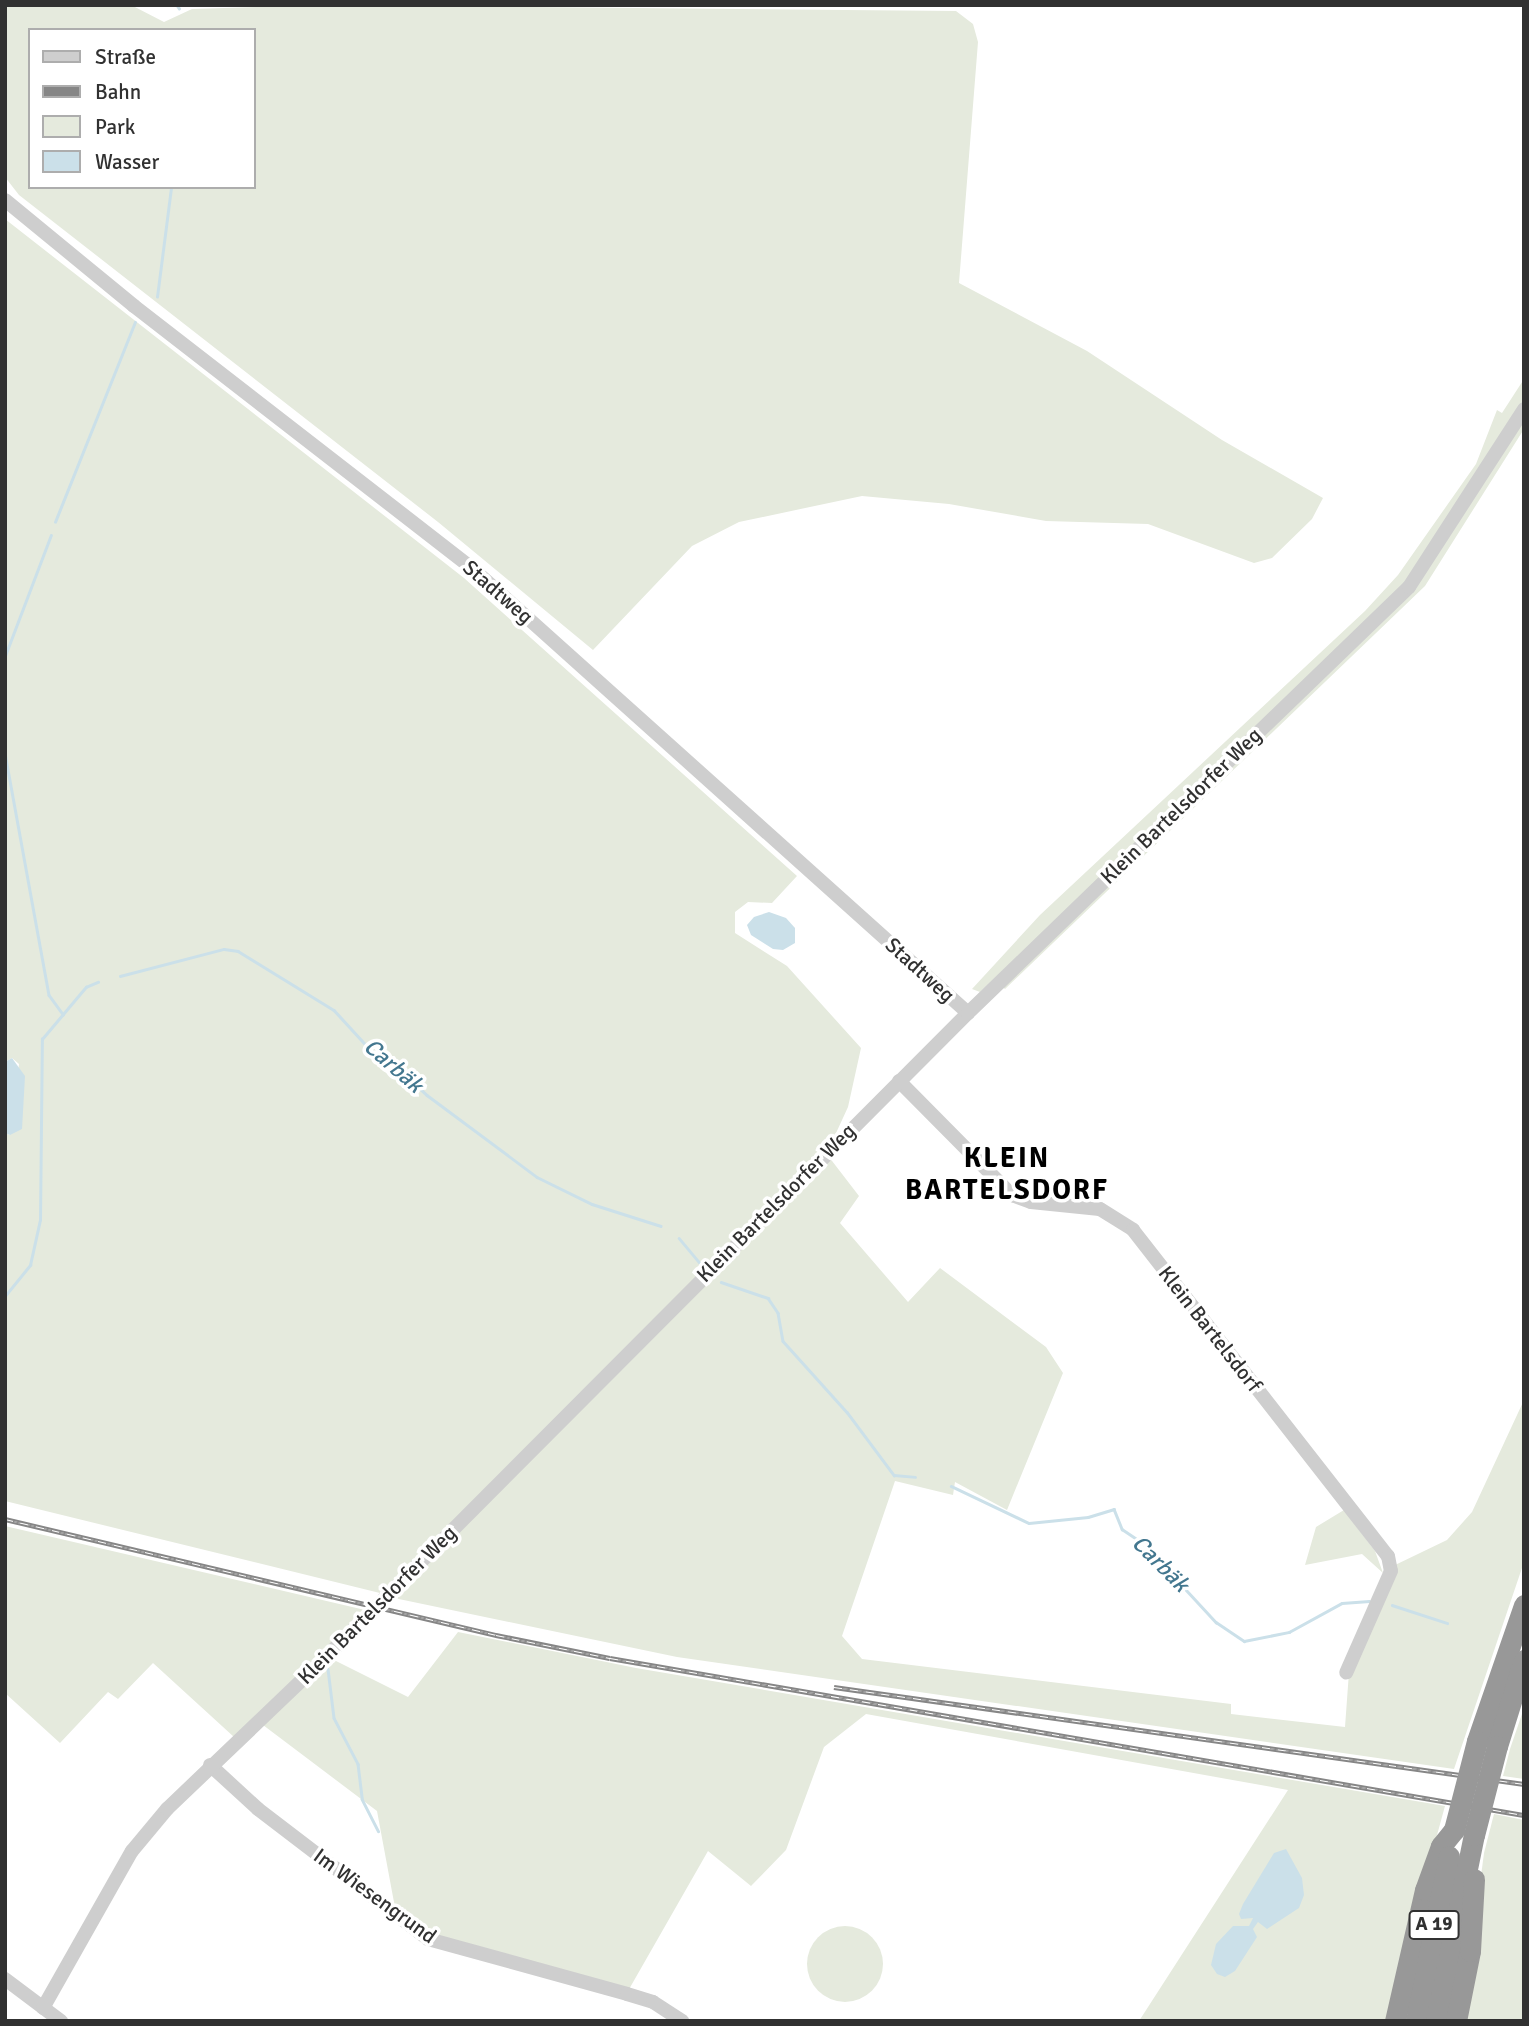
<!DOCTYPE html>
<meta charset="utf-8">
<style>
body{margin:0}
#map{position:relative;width:1529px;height:2026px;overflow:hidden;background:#fff;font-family:Signika,sans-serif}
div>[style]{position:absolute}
.green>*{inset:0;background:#e5eadd}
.round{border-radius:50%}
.water>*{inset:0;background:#cbe0e9}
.stream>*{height:2.5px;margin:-1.25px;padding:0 1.25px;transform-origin:1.25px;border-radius:1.25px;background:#cbe0e9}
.minor>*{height:14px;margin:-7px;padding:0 7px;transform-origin:7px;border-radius:7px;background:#cecece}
.highway>*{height:21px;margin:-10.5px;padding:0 10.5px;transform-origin:10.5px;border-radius:10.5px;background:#989898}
.rail>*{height:5px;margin-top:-2.5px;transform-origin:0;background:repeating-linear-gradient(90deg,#fff 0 8px,#868686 0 16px);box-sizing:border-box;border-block:2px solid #868686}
.highway-bridge>*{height:21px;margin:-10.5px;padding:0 10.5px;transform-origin:10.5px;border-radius:10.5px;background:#989898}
span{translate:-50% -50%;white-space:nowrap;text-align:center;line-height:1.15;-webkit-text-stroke:7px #fff;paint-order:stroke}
.shield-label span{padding:2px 5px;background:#fff;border:2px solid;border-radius:5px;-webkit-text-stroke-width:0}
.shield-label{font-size:19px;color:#313131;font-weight:700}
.street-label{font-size:21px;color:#313131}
.water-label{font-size:23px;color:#43778f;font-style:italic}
.district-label{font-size:28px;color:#000;font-weight:700;letter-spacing:2px}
.frame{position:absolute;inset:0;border:7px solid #313131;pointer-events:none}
.legend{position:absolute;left:28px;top:28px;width:228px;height:161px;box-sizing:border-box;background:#fff;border:2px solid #adadad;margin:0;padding:9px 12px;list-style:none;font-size:21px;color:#313131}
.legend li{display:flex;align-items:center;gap:14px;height:35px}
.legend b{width:35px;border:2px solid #adadad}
</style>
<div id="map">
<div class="green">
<i style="clip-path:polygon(evenodd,5px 5px,131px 5px,164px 22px,192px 9px,313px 5px,956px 11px,973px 24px,978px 42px,959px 283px,1087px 351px,1222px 440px,1323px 498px,1312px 519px,1272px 558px,1254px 563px,1148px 524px,1046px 521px,949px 504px,862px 496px,739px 522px,692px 546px,593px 650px,438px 522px,19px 195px,5px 177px,5px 5px,30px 30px,254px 30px,254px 187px,30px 187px,30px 30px)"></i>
<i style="clip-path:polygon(5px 219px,464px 578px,797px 876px,772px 903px,748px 902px,735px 912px,735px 933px,787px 966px,861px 1048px,848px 1107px,831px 1144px,384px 1594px,5px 1501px,5px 1133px,10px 1135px,19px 1064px,12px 1058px,5px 1062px)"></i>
<i style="clip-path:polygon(1524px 379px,1524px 429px,1425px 586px,1005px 989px,994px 979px,980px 992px,972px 989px,1040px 915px,1365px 611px,1398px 575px,1476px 464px,1497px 410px,1502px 413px)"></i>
<i style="clip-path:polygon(829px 1157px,859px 1196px,840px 1223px,908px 1302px,940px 1268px,1046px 1347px,1063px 1373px,1007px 1510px,955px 1482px,953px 1495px,895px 1481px,842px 1636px,862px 1659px,1231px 1704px,1231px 1714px,1345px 1727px,1349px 1672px,1393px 1566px,1447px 1540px,1472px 1512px,1524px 1400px,1524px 1562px,1454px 1769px,677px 1657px,394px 1598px)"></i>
<i style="clip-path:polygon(1344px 1510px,1375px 1551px,1383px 1573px,1362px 1554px,1305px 1565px,1316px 1527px)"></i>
<i style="clip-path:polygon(5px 1526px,365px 1610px,234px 1737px,153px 1663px,118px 1699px,108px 1692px,60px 1743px,5px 1693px)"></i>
<i style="clip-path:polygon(458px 1632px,636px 1668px,1445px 1806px,1386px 2021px,1139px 2021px,1288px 1790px,866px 1714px,824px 1747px,786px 1850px,751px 1886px,708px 1851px,628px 1991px,449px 1945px,396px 1913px,377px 1811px,263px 1725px,332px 1659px,408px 1697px)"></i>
<i style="clip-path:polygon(1524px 1708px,1524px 1779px,1503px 1776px,1510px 1749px)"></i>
<i style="clip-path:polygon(1494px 1814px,1524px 1820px,1524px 2021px,1462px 2021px,1484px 1853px)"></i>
<i class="round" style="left:807px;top:1926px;width:76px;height:76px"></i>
</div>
<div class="water">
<i style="clip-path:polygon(769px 912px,786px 918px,795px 928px,795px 943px,783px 950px,773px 949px,751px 935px,747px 925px,754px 917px)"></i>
<i style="clip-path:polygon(12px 1058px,25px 1076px,22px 1129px,10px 1135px,5px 1133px,5px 1062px)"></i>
<i style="clip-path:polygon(1286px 1849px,1302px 1878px,1304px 1895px,1299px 1908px,1267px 1929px,1258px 1922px,1253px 1929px,1257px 1937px,1235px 1971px,1225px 1977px,1217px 1974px,1211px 1965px,1216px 1944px,1233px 1926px,1249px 1926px,1253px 1918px,1241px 1919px,1239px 1914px,1243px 1904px,1274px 1853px)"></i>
</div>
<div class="stream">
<i style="left:177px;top:5px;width:4px;rotate:56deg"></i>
<i style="left:157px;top:297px;width:111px;rotate:-82.7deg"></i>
<i style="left:55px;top:522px;width:215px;rotate:-68.2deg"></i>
<i style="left:5px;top:656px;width:129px;rotate:-69.2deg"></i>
<i style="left:5px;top:753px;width:246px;rotate:79.7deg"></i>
<i style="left:49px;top:995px;width:24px;rotate:54deg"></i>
<i style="left:120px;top:976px;width:107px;rotate:-14.6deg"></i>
<i style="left:224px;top:949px;width:14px;rotate:8deg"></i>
<i style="left:238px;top:951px;width:113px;rotate:31.6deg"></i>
<i style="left:334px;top:1010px;width:62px;rotate:47.6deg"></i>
<i style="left:376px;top:1056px;width:26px;rotate:29deg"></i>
<i style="left:399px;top:1069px;width:38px;rotate:43deg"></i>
<i style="left:427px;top:1095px;width:137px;rotate:36.7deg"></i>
<i style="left:537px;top:1177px;width:61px;rotate:26.1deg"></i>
<i style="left:592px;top:1204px;width:72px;rotate:17.7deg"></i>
<i style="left:679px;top:1238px;width:34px;rotate:50deg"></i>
<i style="left:721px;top:1282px;width:50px;rotate:18.8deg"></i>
<i style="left:768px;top:1298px;width:18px;rotate:56deg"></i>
<i style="left:778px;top:1313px;width:28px;rotate:80deg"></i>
<i style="left:783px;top:1341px;width:96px;rotate:48deg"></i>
<i style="left:847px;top:1412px;width:79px;rotate:53.3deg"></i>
<i style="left:894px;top:1475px;width:21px;rotate:5deg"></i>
<i style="left:5px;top:1296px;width:40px;rotate:-51deg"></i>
<i style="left:30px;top:1265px;width:46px;rotate:-77.5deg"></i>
<i style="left:40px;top:1220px;width:181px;rotate:-89.4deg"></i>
<i style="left:42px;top:1039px;width:68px;rotate:-49.8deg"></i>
<i style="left:86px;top:987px;width:13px;rotate:-23deg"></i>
<i style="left:951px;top:1486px;width:86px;rotate:25.4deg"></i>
<i style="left:1029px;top:1523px;width:59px;rotate:-5.8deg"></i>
<i style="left:1088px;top:1517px;width:27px;rotate:-17deg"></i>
<i style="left:1114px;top:1509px;width:22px;rotate:68deg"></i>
<i style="left:1122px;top:1529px;width:25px;rotate:34deg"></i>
<i style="left:1143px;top:1543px;width:108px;rotate:47.3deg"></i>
<i style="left:1216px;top:1622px;width:34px;rotate:34deg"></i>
<i style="left:1244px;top:1641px;width:46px;rotate:-11.3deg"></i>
<i style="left:1289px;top:1632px;width:60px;rotate:-28.7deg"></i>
<i style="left:1342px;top:1603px;width:27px;rotate:-4deg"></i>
<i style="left:1392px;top:1605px;width:58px;rotate:18.1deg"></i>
<i style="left:328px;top:1669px;width:49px;rotate:83deg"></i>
<i style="left:334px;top:1718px;width:52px;rotate:62.4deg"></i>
<i style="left:358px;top:1764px;width:35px;rotate:83deg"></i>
<i style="left:362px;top:1799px;width:36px;rotate:63deg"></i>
</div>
<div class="minor">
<i style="left:5px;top:200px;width:167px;rotate:39.4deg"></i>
<i style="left:134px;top:306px;width:429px;rotate:37.8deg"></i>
<i style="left:473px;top:569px;width:665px;rotate:41.89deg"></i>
<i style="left:899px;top:1081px;width:161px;rotate:45.3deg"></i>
<i style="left:1012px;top:1195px;width:20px;rotate:20deg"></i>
<i style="left:1031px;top:1202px;width:69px;rotate:5.8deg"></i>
<i style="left:1100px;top:1209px;width:39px;rotate:32deg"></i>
<i style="left:1133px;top:1230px;width:414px;rotate:52deg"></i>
<i style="left:1388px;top:1556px;width:15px;rotate:79deg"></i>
<i style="left:1391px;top:1571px;width:111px;rotate:113.8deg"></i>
<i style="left:210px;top:1765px;width:65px;rotate:42.5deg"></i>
<i style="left:258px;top:1809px;width:214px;rotate:37.4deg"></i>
<i style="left:428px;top:1939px;width:206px;rotate:15.4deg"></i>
<i style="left:627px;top:1994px;width:27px;rotate:17deg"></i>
<i style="left:653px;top:2002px;width:35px;rotate:33deg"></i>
<i style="left:5px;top:1979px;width:70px;rotate:36.9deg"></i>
<i style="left:43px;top:2008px;width:180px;rotate:-60.5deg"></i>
<i style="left:132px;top:1851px;width:55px;rotate:-50.2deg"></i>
<i style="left:167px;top:1809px;width:223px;rotate:-43.7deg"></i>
<i style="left:328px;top:1655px;width:907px;rotate:-45.09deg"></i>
<i style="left:968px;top:1013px;width:613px;rotate:-44.01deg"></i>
<i style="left:1409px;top:587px;width:212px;rotate:-57.1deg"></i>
</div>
<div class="highway">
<i style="left:1477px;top:1741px;width:144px;rotate:-70.9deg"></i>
<i style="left:1497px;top:1746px;width:90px;rotate:-72.6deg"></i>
<i style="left:1395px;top:2021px;width:134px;rotate:-77.1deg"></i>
<i style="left:1425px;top:1890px;width:47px;rotate:-70deg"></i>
<i style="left:1441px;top:1846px;width:21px;rotate:-51deg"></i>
<i style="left:1416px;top:2021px;width:168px;rotate:-78.7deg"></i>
<i style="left:1436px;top:2021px;width:190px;rotate:-78.5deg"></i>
<i style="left:1456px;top:2021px;width:71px;rotate:-78.7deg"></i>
<i style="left:1470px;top:1951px;width:72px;rotate:-86.8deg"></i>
</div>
<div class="rail">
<i style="left:5px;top:1519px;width:505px;rotate:13.29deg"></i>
<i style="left:496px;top:1635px;width:116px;rotate:11.4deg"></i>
<i style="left:610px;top:1658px;width:927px;rotate:9.75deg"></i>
<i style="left:834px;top:1687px;width:697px;rotate:8deg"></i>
</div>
<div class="highway-bridge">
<i style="left:1454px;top:1830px;width:92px;rotate:-75.5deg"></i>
<i style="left:1474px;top:1835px;width:92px;rotate:-75.5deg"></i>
</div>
<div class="shield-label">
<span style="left:1434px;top:1925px">A 19</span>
</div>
<div class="street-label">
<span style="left:498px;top:592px;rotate:41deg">Stadtweg</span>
<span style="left:1181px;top:806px;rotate:-44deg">Klein Bartelsdorfer Weg</span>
<span style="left:920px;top:970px;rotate:42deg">Stadtweg</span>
<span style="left:776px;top:1203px;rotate:-45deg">Klein Bartelsdorfer Weg</span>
<span style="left:1210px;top:1329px;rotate:52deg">Klein Bartelsdorf</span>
<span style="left:377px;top:1605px;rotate:-45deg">Klein Bartelsdorfer Weg</span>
<span style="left:375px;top:1896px;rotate:36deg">Im Wiesengrund</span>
</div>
<div class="water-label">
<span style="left:393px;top:1066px;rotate:41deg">Carbäk</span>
<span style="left:1160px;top:1564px;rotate:45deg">Carbäk</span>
</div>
<div class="district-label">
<span style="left:1007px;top:1174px">KLEIN<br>BARTELSDORF</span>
</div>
<div class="frame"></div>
<ul class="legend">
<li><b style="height:9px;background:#cecece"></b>Straße</li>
<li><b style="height:9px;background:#868686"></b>Bahn</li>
<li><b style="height:19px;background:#e5eadd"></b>Park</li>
<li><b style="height:19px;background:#cbe0e9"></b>Wasser</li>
</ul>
</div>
